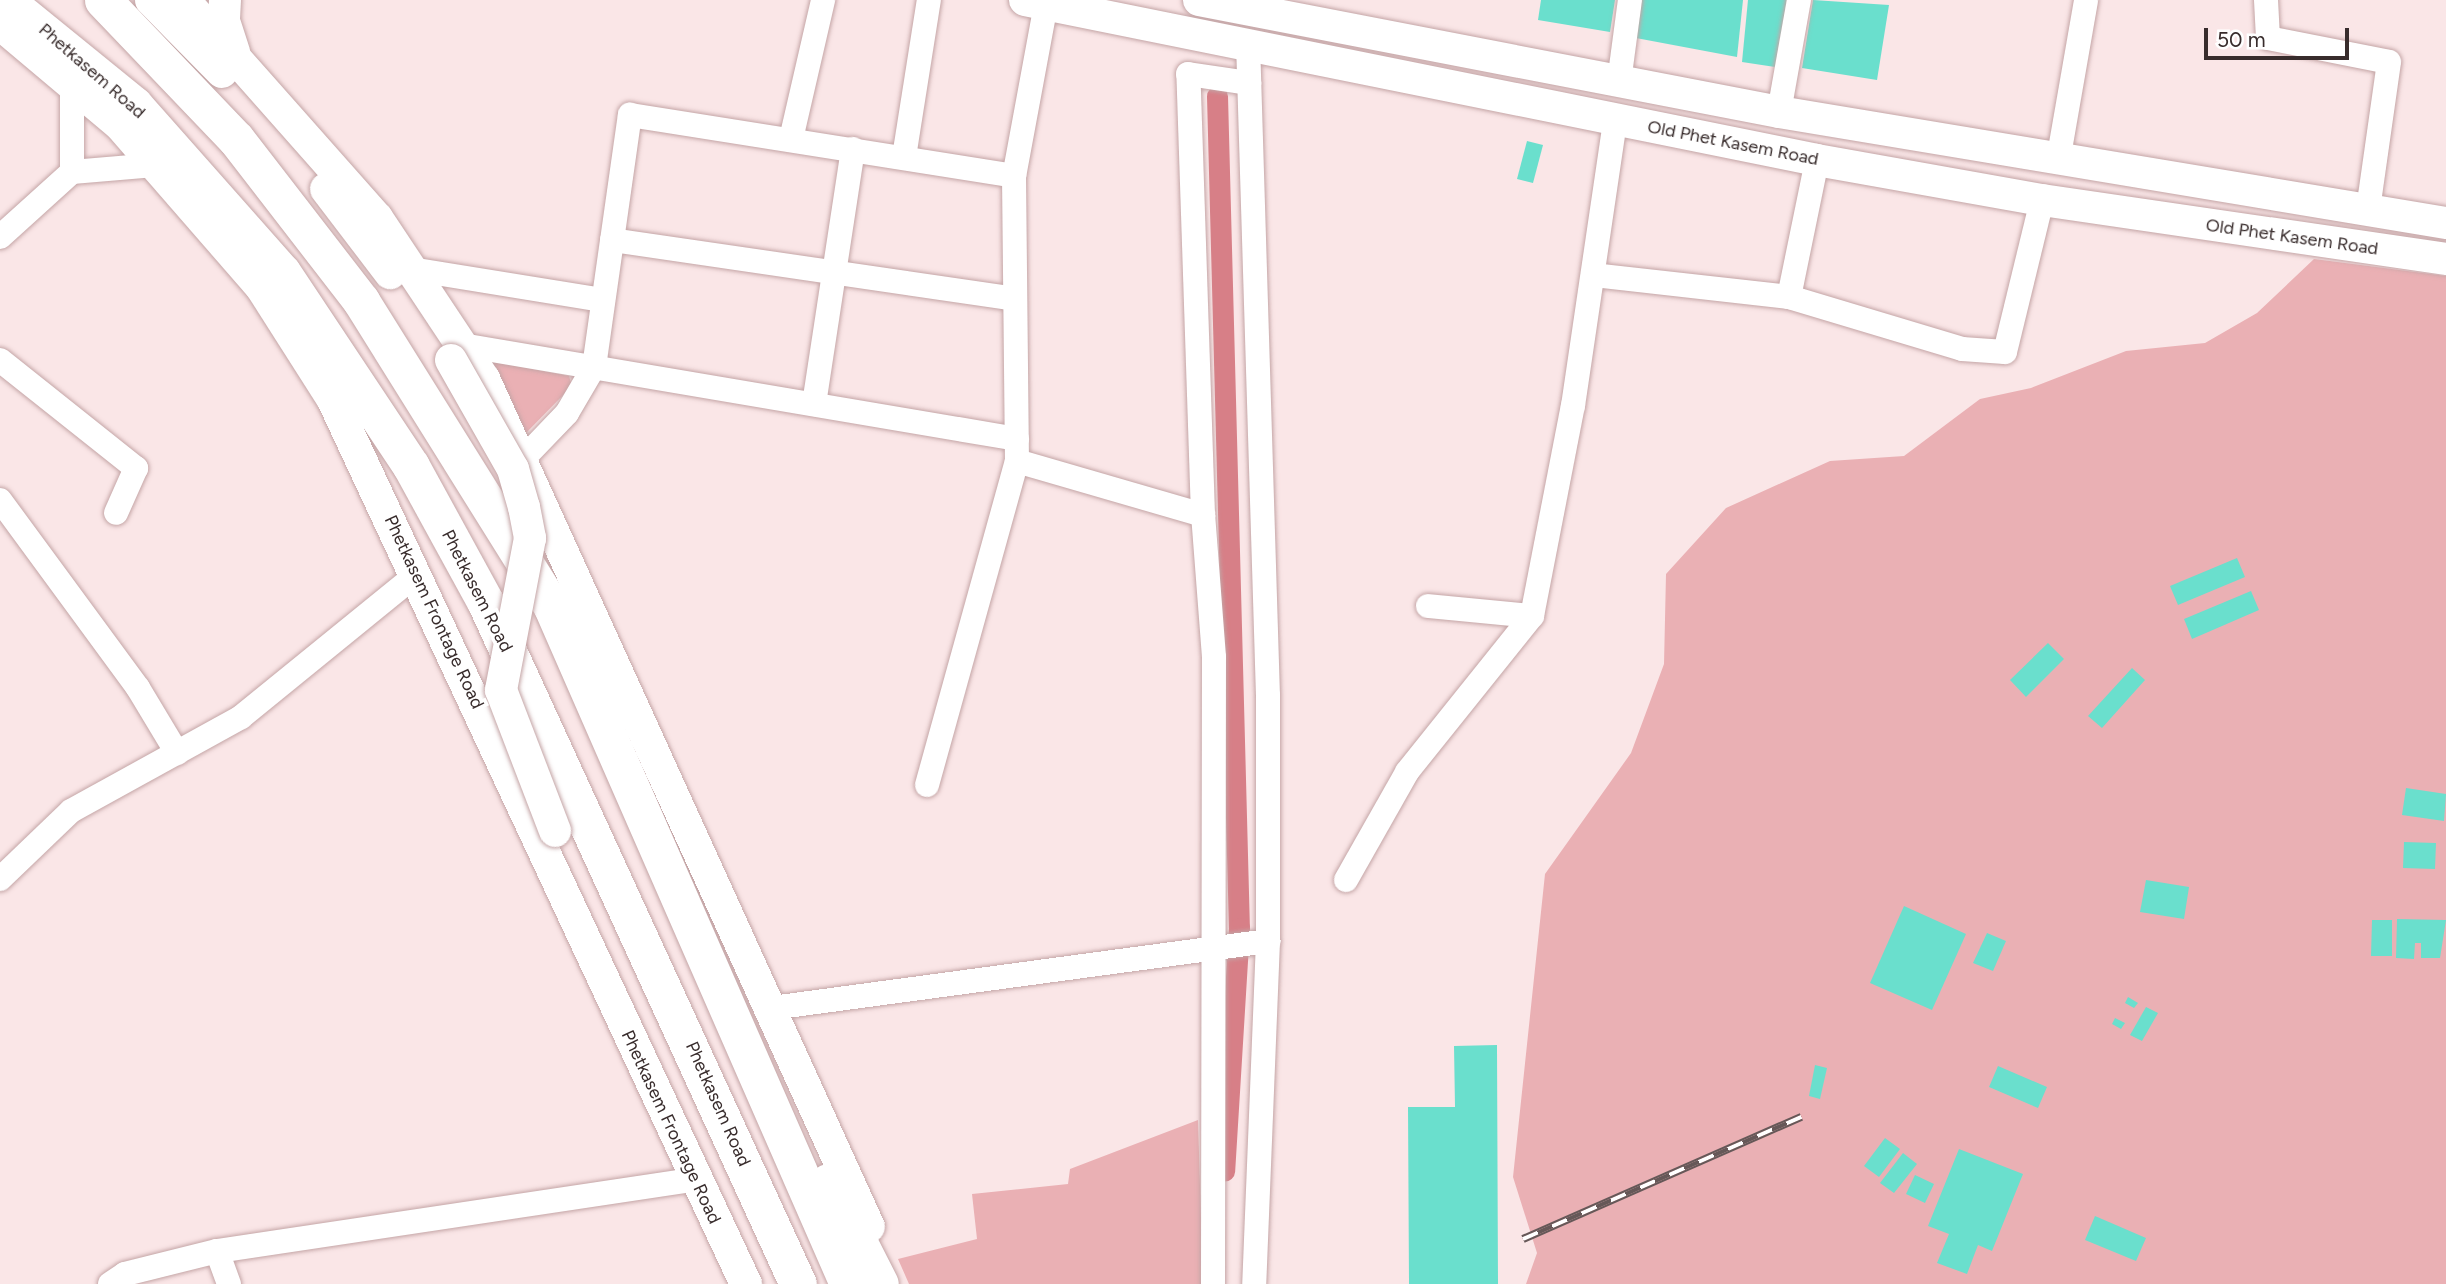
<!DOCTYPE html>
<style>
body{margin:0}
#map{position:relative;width:2446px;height:1284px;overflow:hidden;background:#fae6e7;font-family:Figtree,sans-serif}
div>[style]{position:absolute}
.green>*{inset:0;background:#eab0b4}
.canal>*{height:21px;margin:-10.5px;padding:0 10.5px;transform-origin:10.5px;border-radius:10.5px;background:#d77f87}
.building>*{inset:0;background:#6adfcd}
.roads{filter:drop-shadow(0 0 2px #c4a5a6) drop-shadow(0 0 2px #c4a5a6)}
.minor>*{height:24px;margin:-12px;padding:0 12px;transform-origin:12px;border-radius:12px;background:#fff}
.major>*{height:32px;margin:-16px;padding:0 16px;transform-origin:16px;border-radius:16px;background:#fff}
.highway>*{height:37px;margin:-18.5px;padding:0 18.5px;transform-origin:18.5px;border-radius:18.5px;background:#fff}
.rail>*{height:8px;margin-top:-4px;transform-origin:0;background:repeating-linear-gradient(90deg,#fff 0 16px,#665858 0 32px);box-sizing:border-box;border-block:2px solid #665858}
.bridges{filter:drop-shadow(0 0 2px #c4a5a6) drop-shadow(0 0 2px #c4a5a6)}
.major-bridge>*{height:32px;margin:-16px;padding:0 16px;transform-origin:16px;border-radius:16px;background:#fff}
span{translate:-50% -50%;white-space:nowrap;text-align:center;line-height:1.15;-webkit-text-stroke:7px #fff;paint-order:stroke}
.street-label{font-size:18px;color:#382c2c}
.scale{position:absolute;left:2204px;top:28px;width:145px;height:32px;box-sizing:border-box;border:4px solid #382c2c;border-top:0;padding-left:9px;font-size:21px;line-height:24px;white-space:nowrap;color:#382c2c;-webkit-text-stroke:5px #fff;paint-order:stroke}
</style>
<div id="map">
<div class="green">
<i style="clip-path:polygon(2314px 259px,2446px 276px,2446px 1284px,1526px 1284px,1537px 1253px,1513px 1177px,1545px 874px,1631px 753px,1664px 664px,1666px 574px,1726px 508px,1830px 461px,1904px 456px,1980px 399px,2031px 388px,2126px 351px,2205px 343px,2257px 313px)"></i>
<i style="clip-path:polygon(491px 361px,569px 376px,572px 386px,525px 434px)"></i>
<i style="clip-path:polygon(1198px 1120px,1203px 1284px,909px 1284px,898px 1259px,977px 1239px,972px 1194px,1068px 1184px,1070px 1169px)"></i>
</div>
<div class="canal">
<i style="left:1217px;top:96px;width:832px;rotate:88.49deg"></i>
<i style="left:1239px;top:928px;width:243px;rotate:93.5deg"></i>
</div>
<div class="building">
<i style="clip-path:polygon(1541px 0,1615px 0,1610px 32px,1538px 20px)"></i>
<i style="clip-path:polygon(1641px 0,1743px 0,1737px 57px,1636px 38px)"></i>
<i style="clip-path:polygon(1748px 0,1789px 0,1782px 68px,1742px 62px)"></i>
<i style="clip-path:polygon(1813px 0,1889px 5px,1877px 80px,1802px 68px)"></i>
<i style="clip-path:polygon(1527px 141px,1543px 145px,1533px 183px,1517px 179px)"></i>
<i style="clip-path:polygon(2237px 558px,2245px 577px,2178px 605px,2170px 586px)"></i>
<i style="clip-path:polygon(2251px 591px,2259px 610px,2192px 639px,2184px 619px)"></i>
<i style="clip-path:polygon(2048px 643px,2064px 659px,2026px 697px,2010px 680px)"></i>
<i style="clip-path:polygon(2132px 668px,2145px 680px,2102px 728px,2088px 716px)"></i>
<i style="clip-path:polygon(2406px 788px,2446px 794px,2444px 821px,2402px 815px)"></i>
<i style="clip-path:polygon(2404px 842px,2436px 843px,2435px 869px,2403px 868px)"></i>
<i style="clip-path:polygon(2146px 880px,2189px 887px,2184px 919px,2140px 912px)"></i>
<i style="clip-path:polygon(1904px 906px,1966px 934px,1932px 1010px,1870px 983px)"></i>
<i style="clip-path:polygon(2397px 919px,2446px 920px,2440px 958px,2421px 958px,2421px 943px,2415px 943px,2414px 959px,2396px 958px)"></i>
<i style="clip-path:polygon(2372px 920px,2392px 920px,2392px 956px,2371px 956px)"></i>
<i style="clip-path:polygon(1987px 933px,2006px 941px,1993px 971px,1973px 963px)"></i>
<i style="clip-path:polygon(2128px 997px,2138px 1003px,2134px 1008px,2125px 1003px)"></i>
<i style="clip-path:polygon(2146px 1007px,2158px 1013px,2142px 1041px,2130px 1035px)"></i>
<i style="clip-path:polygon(2115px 1018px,2125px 1023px,2121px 1029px,2112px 1024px)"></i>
<i style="clip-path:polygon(1497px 1045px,1498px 1284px,1409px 1284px,1408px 1107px,1455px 1107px,1454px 1046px)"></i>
<i style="clip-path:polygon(1815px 1065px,1827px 1068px,1820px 1099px,1809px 1096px)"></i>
<i style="clip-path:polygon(1998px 1066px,2047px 1087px,2038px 1108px,1989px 1087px)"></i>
<i style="clip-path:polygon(1885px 1138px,1900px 1149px,1879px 1177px,1864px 1166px)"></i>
<i style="clip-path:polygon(1959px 1149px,2023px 1174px,1992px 1251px,1978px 1245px,1967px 1274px,1937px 1263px,1949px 1234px,1928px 1226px)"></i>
<i style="clip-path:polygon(1903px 1153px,1917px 1164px,1894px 1193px,1880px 1183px)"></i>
<i style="clip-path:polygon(1915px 1175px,1934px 1184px,1925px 1203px,1906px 1194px)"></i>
<i style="clip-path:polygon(2095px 1216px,2146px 1238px,2136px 1261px,2085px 1240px)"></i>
</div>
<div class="roads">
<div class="minor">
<i style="left:2266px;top:0;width:38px;rotate:87deg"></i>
<i style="left:2268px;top:38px;width:123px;rotate:11.2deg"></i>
<i style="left:2389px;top:62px;width:149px;rotate:98.1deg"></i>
<i style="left:1046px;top:4px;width:175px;rotate:100.5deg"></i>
<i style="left:1014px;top:176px;width:285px;rotate:89.4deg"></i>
<i style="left:1017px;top:461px;width:194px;rotate:16.2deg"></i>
<i style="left:1248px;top:42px;width:653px;rotate:88.25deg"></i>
<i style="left:1268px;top:695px;width:246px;rotate:90deg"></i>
<i style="left:1268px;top:941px;width:343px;rotate:92.3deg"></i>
<i style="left:1619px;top:82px;width:83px;rotate:-82.4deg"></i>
<i style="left:1779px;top:112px;width:114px;rotate:-79.9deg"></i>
<i style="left:791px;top:139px;width:143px;rotate:-77deg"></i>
<i style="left:904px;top:157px;width:159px;rotate:-81deg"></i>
<i style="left:2058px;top:161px;width:163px;rotate:-80.1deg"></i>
<i style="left:72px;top:172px;width:83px;rotate:-4.8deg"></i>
<i style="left:0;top:237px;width:97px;rotate:-42.1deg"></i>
<i style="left:72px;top:172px;width:89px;rotate:-90deg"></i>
<i style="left:612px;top:240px;width:404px;rotate:8.3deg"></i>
<i style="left:411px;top:269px;width:193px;rotate:9.2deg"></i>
<i style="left:1593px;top:275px;width:197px;rotate:6.4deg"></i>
<i style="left:1789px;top:297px;width:181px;rotate:16.7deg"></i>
<i style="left:1962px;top:349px;width:43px;rotate:4deg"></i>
<i style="left:2005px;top:352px;width:156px;rotate:-76.3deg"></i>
<i style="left:1789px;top:297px;width:140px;rotate:-78.4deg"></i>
<i style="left:462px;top:345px;width:563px;rotate:9.61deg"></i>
<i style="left:0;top:360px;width:174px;rotate:38.5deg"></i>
<i style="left:136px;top:468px;width:49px;rotate:114deg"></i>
<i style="left:814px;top:404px;width:258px;rotate:-81.3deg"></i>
<i style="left:522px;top:460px;width:65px;rotate:-46.2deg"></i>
<i style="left:567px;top:413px;width:53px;rotate:-59.6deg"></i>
<i style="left:594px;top:367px;width:255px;rotate:-81.9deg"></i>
<i style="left:630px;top:115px;width:389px;rotate:9deg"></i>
<i style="left:0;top:500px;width:233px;rotate:53.7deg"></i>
<i style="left:138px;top:688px;width:76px;rotate:59deg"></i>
<i style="left:1428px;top:606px;width:104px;rotate:5.5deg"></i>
<i style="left:927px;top:785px;width:336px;rotate:-74.5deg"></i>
<i style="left:0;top:879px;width:98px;rotate:-43.8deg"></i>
<i style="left:71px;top:811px;width:194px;rotate:-28.9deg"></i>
<i style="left:241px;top:717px;width:225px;rotate:-39.1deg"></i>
<i style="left:1346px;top:880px;width:124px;rotate:-60.5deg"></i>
<i style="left:1407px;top:772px;width:200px;rotate:-51.3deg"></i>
<i style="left:1532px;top:616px;width:214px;rotate:-79deg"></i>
<i style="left:1573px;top:406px;width:289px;rotate:-81.6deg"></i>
<i style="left:772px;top:1008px;width:501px;rotate:-7.69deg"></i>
<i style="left:110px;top:1284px;width:18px;rotate:-34deg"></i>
<i style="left:125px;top:1274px;width:95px;rotate:-14deg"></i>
<i style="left:229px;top:1284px;width:35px;rotate:-110deg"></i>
<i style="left:217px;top:1251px;width:482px;rotate:-8.5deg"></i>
<i style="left:1213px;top:1284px;width:627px;rotate:-89.91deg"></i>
<i style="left:1214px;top:657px;width:142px;rotate:-94.4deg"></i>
<i style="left:1203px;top:515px;width:441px;rotate:-91.9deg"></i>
<i style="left:1188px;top:74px;width:62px;rotate:8.4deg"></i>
</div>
<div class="major">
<i style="left:151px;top:0;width:101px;rotate:45.4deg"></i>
<i style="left:184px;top:0;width:291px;rotate:48.5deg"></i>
<i style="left:377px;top:218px;width:193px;rotate:56.4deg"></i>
<i style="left:484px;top:379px;width:931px;rotate:65.58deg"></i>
<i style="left:225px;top:0;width:21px;rotate:93deg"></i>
<i style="left:224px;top:21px;width:33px;rotate:72deg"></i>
<i style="left:1025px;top:0;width:808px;rotate:11.42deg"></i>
<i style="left:1817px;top:160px;width:229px;rotate:10.1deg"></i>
<i style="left:2042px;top:200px;width:408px;rotate:8.3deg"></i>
<i style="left:1199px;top:0;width:591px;rotate:10.93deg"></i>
<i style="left:1779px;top:112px;width:676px;rotate:9.45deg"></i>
<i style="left:0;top:24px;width:158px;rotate:40.1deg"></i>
<i style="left:121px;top:126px;width:213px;rotate:49deg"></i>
<i style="left:261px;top:287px;width:134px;rotate:57.5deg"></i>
<i style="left:333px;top:400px;width:976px;rotate:64.96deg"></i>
<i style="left:326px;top:189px;width:106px;rotate:52.7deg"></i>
</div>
<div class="highway">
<i style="left:5px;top:0;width:166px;rotate:39.1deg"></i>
<i style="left:134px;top:105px;width:223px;rotate:48.5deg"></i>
<i style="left:282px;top:272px;width:233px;rotate:56.4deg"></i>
<i style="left:411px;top:466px;width:156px;rotate:61.3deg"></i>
<i style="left:486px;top:603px;width:749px;rotate:65.39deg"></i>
<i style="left:103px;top:0;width:192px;rotate:46.3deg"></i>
<i style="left:236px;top:139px;width:205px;rotate:52.3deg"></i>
<i style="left:361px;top:301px;width:361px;rotate:58deg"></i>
<i style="left:552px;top:607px;width:739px;rotate:66.38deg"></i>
<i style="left:828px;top:1182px;width:114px;rotate:63deg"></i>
</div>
</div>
<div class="rail">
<i style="left:1523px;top:1239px;width:304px;rotate:-23.7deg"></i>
</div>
<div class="bridges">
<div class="major-bridge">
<i style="left:451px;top:360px;width:125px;rotate:60.4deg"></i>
<i style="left:513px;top:469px;width:40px;rotate:74deg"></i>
<i style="left:524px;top:507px;width:32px;rotate:79deg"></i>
<i style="left:530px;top:538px;width:155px;rotate:100.8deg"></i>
<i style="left:501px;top:690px;width:151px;rotate:69deg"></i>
</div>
</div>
<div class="street-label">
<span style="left:92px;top:71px;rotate:41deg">Phetkasem Road</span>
<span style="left:1733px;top:143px;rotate:11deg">Old Phet Kasem Road</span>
<span style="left:2292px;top:237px;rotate:8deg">Old Phet Kasem Road</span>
<span style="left:477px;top:591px;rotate:63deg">Phetkasem Road</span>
<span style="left:434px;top:612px;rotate:65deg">Phetkasem Frontage Road</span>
<span style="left:718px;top:1104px;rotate:66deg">Phetkasem Road</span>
<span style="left:671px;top:1127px;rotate:65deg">Phetkasem Frontage Road</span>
</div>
<div class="scale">50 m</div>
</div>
